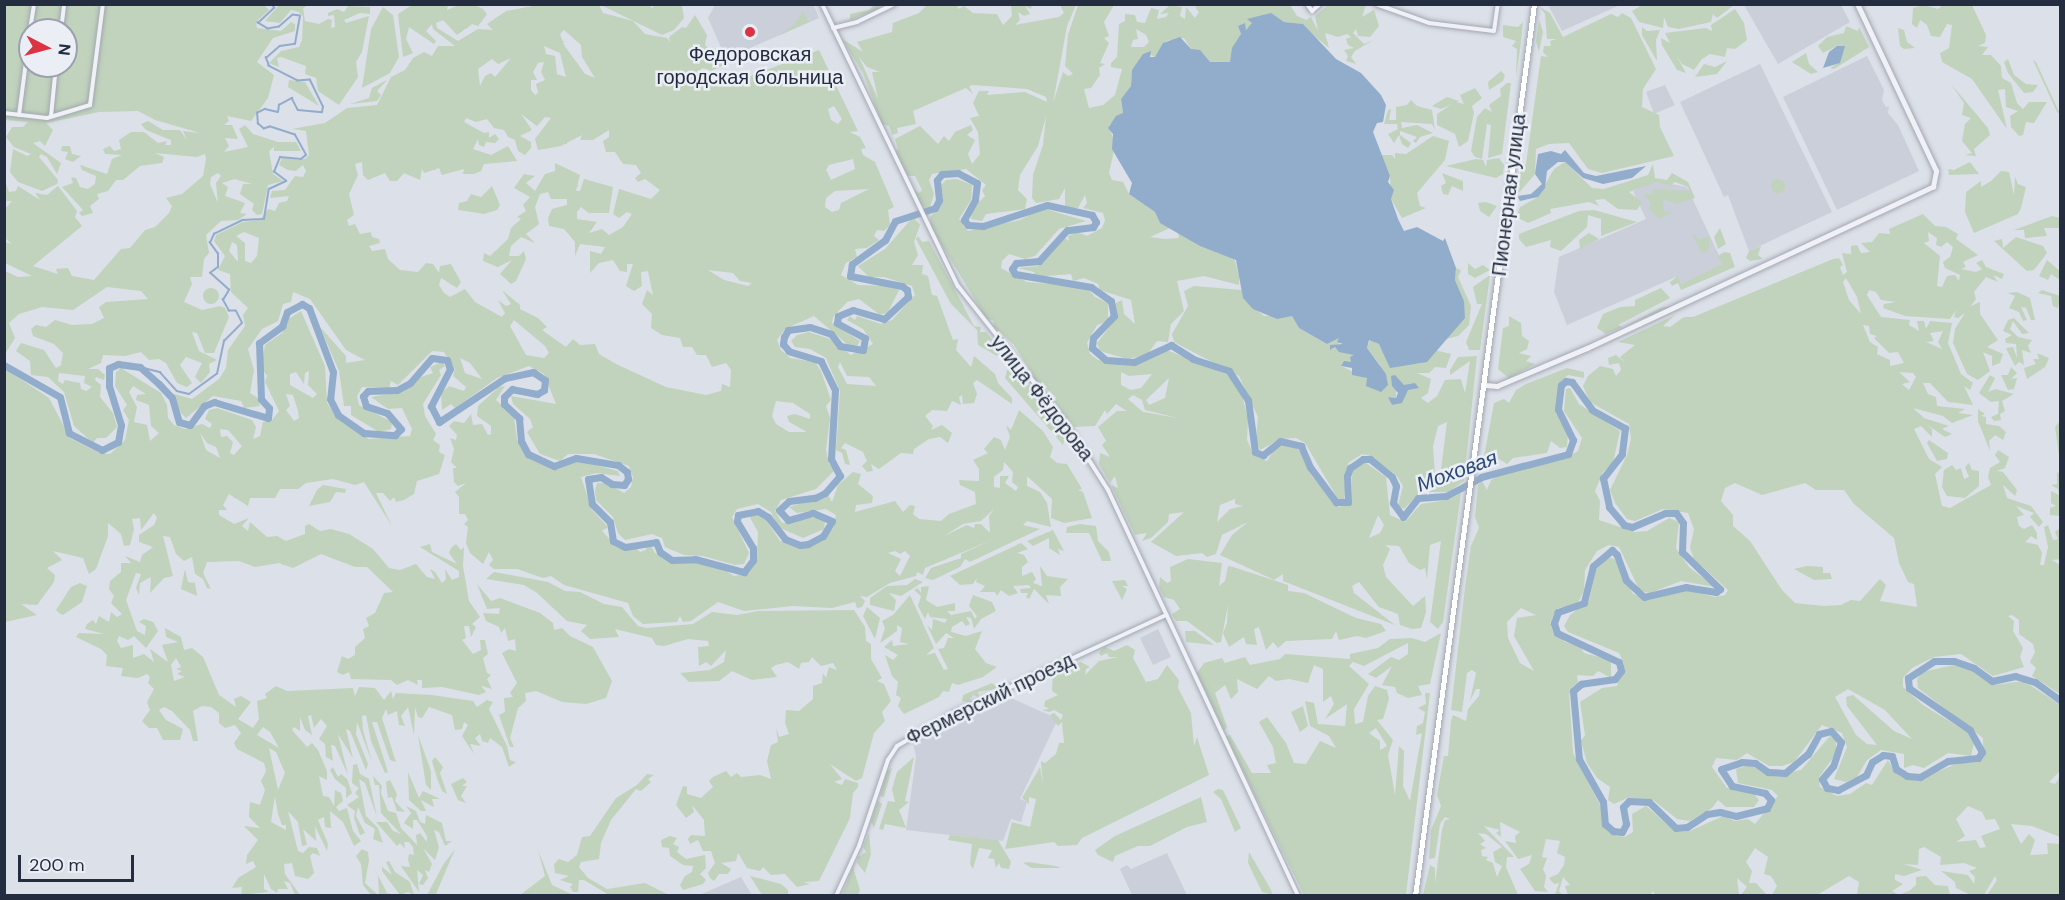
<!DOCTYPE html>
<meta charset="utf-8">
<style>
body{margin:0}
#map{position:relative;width:2065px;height:900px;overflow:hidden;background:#dce0e8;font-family:"DM Sans",sans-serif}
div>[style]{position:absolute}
.built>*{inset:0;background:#cacfda}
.green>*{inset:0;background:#c1d3bc}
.round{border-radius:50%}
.water>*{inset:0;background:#92accc}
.stream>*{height:1.5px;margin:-0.75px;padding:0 0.75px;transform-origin:0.75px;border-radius:0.75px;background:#92accc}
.river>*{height:7px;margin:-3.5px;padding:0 3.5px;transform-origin:3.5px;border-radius:3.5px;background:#92accc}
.roads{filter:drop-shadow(0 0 2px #a1a7b2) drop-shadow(0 0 2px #a1a7b2)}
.minor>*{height:4px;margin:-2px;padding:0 2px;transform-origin:2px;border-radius:2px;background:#eff1f6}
.tertiary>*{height:4.5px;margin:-2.25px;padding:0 2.25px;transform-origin:2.25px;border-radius:2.25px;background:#eff1f6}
.secondary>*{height:5px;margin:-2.5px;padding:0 2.5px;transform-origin:2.5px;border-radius:2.5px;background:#fff}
.dots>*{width:16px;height:16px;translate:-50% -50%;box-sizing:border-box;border:3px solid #ebeff5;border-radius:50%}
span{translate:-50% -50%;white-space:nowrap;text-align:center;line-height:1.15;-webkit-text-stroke:5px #ebeff5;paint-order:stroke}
.poi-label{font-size:20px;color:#242d40}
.street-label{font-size:20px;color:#242d40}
.water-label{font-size:21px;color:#2a4978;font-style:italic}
.frame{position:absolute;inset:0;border:6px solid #242d40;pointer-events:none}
.north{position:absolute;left:18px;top:18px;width:60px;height:60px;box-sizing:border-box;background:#ebeff5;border:2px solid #9ba1ad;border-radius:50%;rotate:96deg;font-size:16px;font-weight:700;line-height:24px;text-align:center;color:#242d40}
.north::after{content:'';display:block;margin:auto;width:21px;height:27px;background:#dc3243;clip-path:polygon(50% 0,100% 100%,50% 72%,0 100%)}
.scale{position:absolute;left:18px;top:855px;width:116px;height:27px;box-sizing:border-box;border:3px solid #242d40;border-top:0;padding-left:8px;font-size:18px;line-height:21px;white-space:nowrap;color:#242d40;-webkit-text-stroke:4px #ebeff5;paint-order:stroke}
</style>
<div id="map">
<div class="built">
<i style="clip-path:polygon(813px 4px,819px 18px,734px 55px,723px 52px,708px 18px,715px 5px)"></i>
<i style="clip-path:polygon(1548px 5px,1620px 5px,1562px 31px)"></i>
<i style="clip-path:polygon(1744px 5px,1841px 5px,1850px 22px,1778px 64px)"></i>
<i style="clip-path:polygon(1867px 56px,1884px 90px,1882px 100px,1886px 107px,1889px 106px,1888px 113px,1898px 125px,1919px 171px,1837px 210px,1783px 97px)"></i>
<i style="clip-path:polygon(1760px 64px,1832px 212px,1749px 251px,1728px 195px,1724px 197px,1680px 102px)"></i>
<i style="clip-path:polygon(1665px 85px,1675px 105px,1654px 114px,1646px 92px)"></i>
<i style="clip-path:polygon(1655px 181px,1687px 187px,1723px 264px,1681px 284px,1676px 277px,1567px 325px,1554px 292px,1559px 257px,1646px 219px,1633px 191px)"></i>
<i style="clip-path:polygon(1158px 629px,1171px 657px,1153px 665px,1140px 638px)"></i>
<i style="clip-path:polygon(1004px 695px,1058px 719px,1020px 799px,1027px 802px,1021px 822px,1011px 819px,1003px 841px,906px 830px,916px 757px,913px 743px)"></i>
<i style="clip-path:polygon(1167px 853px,1187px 895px,1132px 895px,1120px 869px,1127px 865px,1131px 869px)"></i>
<i style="clip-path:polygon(741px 877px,752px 895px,697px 896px)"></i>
</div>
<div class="green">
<i style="clip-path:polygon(653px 4px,682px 6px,684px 18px,674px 30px,662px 35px,601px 5px,649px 5px,653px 9px)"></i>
<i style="clip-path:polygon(1644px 4px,1661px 5px,1734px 5px,1717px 18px,1713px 14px,1711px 22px,1679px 29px,1668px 27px,1664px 17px,1663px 28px,1639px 22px,1632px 11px)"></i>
<i style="clip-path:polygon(evenodd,4px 5px,264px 5px,269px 10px,256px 22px,257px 28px,281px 31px,291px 22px,295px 24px,295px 31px,273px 38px,257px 62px,274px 75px,268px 98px,251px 121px,227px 116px,229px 121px,224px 125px,232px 125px,238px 139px,225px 138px,229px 146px,224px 152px,248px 147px,239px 129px,245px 125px,253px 134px,278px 142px,296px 142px,301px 151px,274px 151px,274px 147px,269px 151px,273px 174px,283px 181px,268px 185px,262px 214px,257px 215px,252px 210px,254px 204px,240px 194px,243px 184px,252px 184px,235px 179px,222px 183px,228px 187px,225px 196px,245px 203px,240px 213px,247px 214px,238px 220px,221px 221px,206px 235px,209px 253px,204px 259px,202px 277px,190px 277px,192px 284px,184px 302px,202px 310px,220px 306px,225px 308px,229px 317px,214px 353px,205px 353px,197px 333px,192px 332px,199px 351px,217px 360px,209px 364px,210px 372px,201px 383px,195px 377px,202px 363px,186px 357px,180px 365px,192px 383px,187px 387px,177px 383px,166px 363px,159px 359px,149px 360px,141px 352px,125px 356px,103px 355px,101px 363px,88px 369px,98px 369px,105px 375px,104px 380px,96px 377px,95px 380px,101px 385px,100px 397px,113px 413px,117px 427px,106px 438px,97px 438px,93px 443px,74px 426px,64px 392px,48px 377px,31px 375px,30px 361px,16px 351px,21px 343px,44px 350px,56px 368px,61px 365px,63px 353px,54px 344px,33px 336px,31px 329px,36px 325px,46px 327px,55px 320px,72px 325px,92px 324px,104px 318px,99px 307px,106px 302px,148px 299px,141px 291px,107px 287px,73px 310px,42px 307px,19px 314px,9px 323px,15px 338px,5px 354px,5px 271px,18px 277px,32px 276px,5px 263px,5px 242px,12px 244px,5px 238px,5px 209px,12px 201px,5px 201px,5px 181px,9px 192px,16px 191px,18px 186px,40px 200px,35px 193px,47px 195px,58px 186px,77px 211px,75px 217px,82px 226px,33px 266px,58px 274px,56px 269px,68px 268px,72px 276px,94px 280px,121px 249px,130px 248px,145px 230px,155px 227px,169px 213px,172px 206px,166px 198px,182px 194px,203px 176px,206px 159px,205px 154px,197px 157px,155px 153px,164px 157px,162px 163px,140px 166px,123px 180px,116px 180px,108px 191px,97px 194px,99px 199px,90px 206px,93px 213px,82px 216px,79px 213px,83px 210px,62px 187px,73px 183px,71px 177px,76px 178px,80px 187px,88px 189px,95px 184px,96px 176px,82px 170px,80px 165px,107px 174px,112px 159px,122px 155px,105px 154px,103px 149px,110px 146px,114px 151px,121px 149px,119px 140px,131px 132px,144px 132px,158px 143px,167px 141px,165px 145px,171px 145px,171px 140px,146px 130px,141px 124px,148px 121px,163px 130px,180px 130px,187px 140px,183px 131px,200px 133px,155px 120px,138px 111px,99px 112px,46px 123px,53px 130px,45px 146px,40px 141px,33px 143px,61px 163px,57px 174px,47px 157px,41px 154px,39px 157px,58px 180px,57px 184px,42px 191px,18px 182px,10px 172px,13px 149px,27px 156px,31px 154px,14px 147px,6px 137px,12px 127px,23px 127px,28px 122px,5px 120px,4px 5px,30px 30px,66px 30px,66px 66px,30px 66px,30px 30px,4px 5px,218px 173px,221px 176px,216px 183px,218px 203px,210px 184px,211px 177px,218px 173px,4px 5px,59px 373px,85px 376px,84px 383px,92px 387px,86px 391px,81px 389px,80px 383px,65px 380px,63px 384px,58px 381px,59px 373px)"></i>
<i style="clip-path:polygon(279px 5px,308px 5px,303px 8px,305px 21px,319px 24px,328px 19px,332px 20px,331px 28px,335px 27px,334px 15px,328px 16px,328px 13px,337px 9px,344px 12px,348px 6px,370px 7px,370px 14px,360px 13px,344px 20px,346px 23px,369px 16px,362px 52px,356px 62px,358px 77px,339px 105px,318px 91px,316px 78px,305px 74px,306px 66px,281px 57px,277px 58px,279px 67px,269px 63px,281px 51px,299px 47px,302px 40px,303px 17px,299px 12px,291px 10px,280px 23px,265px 21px)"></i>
<i style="clip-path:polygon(evenodd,412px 5px,448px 5px,447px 10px,459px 5px,475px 5px,483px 9px,487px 14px,478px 26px,472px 24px,457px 35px,443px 20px,436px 23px,437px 28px,458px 41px,478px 29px,493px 30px,487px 24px,506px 11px,538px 5px,599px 5px,603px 13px,633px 21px,645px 34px,667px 38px,670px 42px,669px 37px,682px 27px,686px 28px,695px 15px,707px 35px,705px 45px,724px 65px,711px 71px,703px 68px,696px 73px,708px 75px,732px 70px,738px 81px,819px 50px,858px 131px,850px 132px,860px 137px,866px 148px,861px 149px,863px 155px,875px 162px,894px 207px,888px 210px,890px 225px,884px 231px,877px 230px,874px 236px,879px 240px,867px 248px,855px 249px,857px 257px,846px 263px,841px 275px,858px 285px,890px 286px,899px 290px,888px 312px,880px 315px,859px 299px,847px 302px,833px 317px,832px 323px,860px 341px,857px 346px,848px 345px,814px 316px,785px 329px,777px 340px,781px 350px,790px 358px,815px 362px,821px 371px,831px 400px,826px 406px,830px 418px,826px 450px,829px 464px,835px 470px,816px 489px,781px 500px,775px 511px,782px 523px,818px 517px,825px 521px,824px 529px,803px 538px,778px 527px,771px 512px,758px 504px,737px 509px,732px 517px,749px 553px,744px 564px,735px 565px,703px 556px,684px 555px,665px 547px,662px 538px,652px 534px,625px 540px,618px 533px,613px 517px,596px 500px,595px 490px,597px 483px,606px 483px,624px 493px,631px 487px,633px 477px,629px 466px,594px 454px,568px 454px,560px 461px,540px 454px,527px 432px,533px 427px,530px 419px,513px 404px,511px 396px,556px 404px,544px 374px,529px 366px,497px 378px,455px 408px,451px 404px,442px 410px,441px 393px,449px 386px,464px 391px,466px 387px,453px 376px,455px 369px,444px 352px,432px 351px,398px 385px,391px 381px,389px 388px,362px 387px,357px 396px,359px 405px,392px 422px,391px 429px,379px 432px,351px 415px,351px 406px,344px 406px,339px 371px,320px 327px,346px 356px,346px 363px,365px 360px,346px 350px,310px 299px,293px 292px,291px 302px,283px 304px,278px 321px,262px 329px,248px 349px,254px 370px,250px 393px,258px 398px,260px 406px,244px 408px,241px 401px,213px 396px,186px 418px,181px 413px,171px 393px,192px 399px,219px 379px,226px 368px,228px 350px,245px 326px,243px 315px,248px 308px,231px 292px,230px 274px,218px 270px,225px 256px,214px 241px,216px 235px,243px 222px,260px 220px,268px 209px,275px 211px,279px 203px,287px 201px,289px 196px,270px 198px,272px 191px,285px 190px,295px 176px,303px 177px,306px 171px,303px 165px,296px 171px,288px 170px,279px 165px,282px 158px,305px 159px,309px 155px,306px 131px,292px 129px,325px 123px,347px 108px,377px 105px,391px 77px,405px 70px,413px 58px,424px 52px,432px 56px,438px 46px,455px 46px,433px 29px,432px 24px,426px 31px,436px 41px,434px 44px,409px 27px,406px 39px,413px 53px,403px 57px,398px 14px,412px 5px,564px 30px,581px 45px,582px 57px,595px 78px,585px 74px,564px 45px,560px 34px,564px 30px,412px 5px,544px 46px,560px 53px,566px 77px,557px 74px,555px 56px,546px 54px,544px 46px,412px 5px,511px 58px,495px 77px,491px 73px,485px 76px,480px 86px,478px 69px,492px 59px,498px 64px,511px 58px,412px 5px,544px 62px,541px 72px,545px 80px,536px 84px,538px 93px,535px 95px,531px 90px,531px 80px,537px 80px,533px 72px,538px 63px,544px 62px,412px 5px,834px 106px,842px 119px,838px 124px,831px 120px,828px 109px,834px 106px,412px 5px,521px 114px,537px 126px,545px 117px,551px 118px,535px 139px,538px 150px,561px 146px,582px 135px,580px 140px,593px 140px,609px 130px,609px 137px,603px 141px,606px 152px,615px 152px,623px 164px,636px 165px,641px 173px,635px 178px,638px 182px,645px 179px,660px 190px,651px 199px,619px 189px,613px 214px,619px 218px,627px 212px,632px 214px,623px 227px,609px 235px,602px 229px,589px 233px,597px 222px,577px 219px,577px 212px,581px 207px,589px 213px,609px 213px,613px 187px,584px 179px,580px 191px,576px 191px,580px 175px,555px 163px,555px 171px,545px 174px,535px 191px,526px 183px,535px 176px,524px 174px,514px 188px,530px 197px,523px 205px,526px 211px,517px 217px,521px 219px,511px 228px,508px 239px,490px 256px,484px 253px,483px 261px,498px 267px,512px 260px,500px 274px,511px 284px,516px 281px,526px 259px,524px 251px,519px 256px,509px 256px,511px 246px,521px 237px,535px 243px,526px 234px,539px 224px,535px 207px,540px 194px,548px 192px,551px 199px,567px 199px,567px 205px,552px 209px,548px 218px,549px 226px,564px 229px,575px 242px,575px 256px,580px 244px,605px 247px,601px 254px,590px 251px,590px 273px,599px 263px,613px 260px,620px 271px,627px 272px,627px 264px,633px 264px,626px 286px,634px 291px,642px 286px,641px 272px,648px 271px,653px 295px,647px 290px,642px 304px,652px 314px,651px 328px,662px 335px,680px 338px,683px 347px,692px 347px,697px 355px,706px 355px,712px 367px,726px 363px,731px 370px,730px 387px,722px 384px,721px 391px,706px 395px,666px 387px,616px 364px,599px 354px,595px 344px,580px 345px,573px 339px,566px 347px,542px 330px,547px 327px,538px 318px,520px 309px,520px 305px,502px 290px,511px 304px,506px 306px,498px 300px,505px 313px,502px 317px,475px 302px,465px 289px,450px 297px,444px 293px,439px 285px,441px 278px,457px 288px,461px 282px,451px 264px,440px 266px,439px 273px,433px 264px,426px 263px,418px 272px,400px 270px,388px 259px,385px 249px,372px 251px,369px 246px,380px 243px,379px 239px,372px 237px,371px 232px,360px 234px,355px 224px,349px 226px,347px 220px,354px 215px,349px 194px,358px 175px,355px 164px,362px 162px,363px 175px,368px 180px,385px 173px,390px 181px,397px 181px,404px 173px,420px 180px,422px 169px,424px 173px,439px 168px,442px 175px,464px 169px,463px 174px,474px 174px,481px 171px,484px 164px,517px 161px,508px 146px,491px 155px,473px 149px,478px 139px,479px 145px,484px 147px,486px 142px,495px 143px,499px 139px,495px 134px,489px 138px,489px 132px,484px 133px,464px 122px,466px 118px,476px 122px,487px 119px,494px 128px,504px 130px,508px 137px,515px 140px,518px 151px,525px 155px,531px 148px,531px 142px,520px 136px,532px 130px,521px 114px,412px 5px,853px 159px,855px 169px,831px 180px,826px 170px,829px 165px,853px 159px,412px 5px,869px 189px,841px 203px,839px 210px,832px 212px,825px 207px,826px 198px,835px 191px,869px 189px,412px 5px,244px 232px,259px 238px,257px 256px,251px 263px,245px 261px,245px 243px,236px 236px,244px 232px,412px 5px,232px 242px,237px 245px,238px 262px,229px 251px,232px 242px,412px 5px,708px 270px,733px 273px,740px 281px,752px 283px,748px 286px,724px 280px,708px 270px,412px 5px,514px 320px,545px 346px,549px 353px,544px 358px,526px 355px,510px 326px,514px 320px,412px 5px,460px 358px,470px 363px,482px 379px,465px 373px,460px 358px,412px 5px,776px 401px,793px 403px,810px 414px,810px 419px,795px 414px,787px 416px,789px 422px,807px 432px,789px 432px,776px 424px,772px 416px,776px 401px)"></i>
<i style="clip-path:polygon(874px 5px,879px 5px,879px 9px,850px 20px,850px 14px,869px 10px)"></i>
<i style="clip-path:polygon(evenodd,927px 5px,957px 5px,958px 9px,964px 6px,973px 13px,997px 14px,1003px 25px,1012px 16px,1011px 5px,1032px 5px,1031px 9px,1025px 6px,1030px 14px,1024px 16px,1018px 12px,1020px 20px,1015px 25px,1059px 17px,1064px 13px,1060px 5px,1076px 5px,1067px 26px,1053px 103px,1063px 72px,1068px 76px,1073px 74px,1065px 66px,1068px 35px,1078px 5px,1114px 5px,1104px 22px,1109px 36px,1104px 38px,1109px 43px,1100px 63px,1105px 64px,1099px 68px,1100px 75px,1091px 88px,1084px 89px,1089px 108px,1103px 105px,1115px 95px,1122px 69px,1111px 67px,1111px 63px,1117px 57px,1119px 24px,1125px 21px,1125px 14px,1135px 15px,1137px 22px,1145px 23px,1151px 8px,1159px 10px,1157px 19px,1166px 17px,1169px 13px,1160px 14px,1170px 5px,1182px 7px,1180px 16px,1185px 19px,1186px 7px,1195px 18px,1199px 12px,1195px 7px,1200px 5px,1290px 5px,1297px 16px,1306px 20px,1311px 17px,1318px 31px,1315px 16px,1328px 5px,1366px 5px,1362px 17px,1374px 10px,1379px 26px,1370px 37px,1358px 36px,1356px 29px,1353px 33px,1364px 44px,1373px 40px,1355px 51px,1351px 57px,1356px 64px,1346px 61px,1348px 56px,1344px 50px,1354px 48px,1348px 45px,1346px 39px,1351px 37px,1347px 34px,1338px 37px,1325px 33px,1329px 48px,1300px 24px,1259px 19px,1245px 30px,1245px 23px,1238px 26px,1241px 34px,1230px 62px,1210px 62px,1191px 49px,1184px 38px,1166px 41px,1155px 57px,1147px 53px,1132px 70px,1131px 86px,1121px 99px,1123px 113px,1109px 125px,1115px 146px,1109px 173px,1112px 180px,1123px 182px,1129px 194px,1155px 212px,1160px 223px,1170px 228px,1150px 237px,1165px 239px,1179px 238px,1178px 232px,1183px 234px,1200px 246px,1234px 258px,1239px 276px,1239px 285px,1204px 276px,1177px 281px,1184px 311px,1171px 324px,1168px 342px,1157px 341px,1147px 355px,1127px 359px,1100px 351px,1097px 343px,1115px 320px,1116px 303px,1122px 300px,1124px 314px,1135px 324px,1131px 300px,1100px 290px,1098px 284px,1084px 278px,1073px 281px,1071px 274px,1035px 277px,1034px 272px,1018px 268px,1038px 266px,1065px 238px,1069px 241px,1068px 236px,1077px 232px,1087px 236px,1102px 228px,1105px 220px,1103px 213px,1083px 208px,1087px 203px,1085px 195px,1078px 208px,1065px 208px,1065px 188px,1059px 199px,1036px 203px,1032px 198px,1033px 175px,1043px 145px,1046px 116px,1038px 146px,1020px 175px,1018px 190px,1027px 199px,1025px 209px,986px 214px,982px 221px,971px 219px,972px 209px,985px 196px,982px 190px,986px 185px,966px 169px,932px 174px,929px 180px,934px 194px,930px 207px,925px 208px,914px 194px,913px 189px,919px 193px,922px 190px,915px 176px,908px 176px,895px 152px,898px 149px,895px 139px,920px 126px,938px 144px,944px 136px,949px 141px,955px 132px,971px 125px,973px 130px,967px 135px,975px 140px,968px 154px,972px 164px,980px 154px,978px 132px,970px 118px,979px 116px,973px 103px,979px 91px,989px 91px,987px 95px,1025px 92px,1047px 102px,1046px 97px,1027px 89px,973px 85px,969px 86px,973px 94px,966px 88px,913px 111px,916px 124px,897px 128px,898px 133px,892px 135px,889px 126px,882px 124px,863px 73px,842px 39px,863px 52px,857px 42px,892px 32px,893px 23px,919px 13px,927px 5px,1136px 29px,1146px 35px,1149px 42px,1144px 47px,1131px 47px,1133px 40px,1138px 39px,1136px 29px,927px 5px,859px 57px,867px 67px,880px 72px,872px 72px,878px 99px,859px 57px)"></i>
<i style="clip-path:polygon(1924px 5px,1938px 9px,1943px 5px,1972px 5px,1986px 35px,1985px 43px,1978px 46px,1988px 47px,1982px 55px,1991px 55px,2001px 66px,2002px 78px,2011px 83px,2017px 103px,2023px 109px,2029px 102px,2047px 102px,2034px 123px,2026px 122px,2023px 135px,2019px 136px,2011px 127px,2010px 116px,2018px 111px,2006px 107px,2005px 89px,1998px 90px,2007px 129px,1972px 79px,1942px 62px,1940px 53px,1949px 48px,1952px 25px,1947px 24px,1940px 37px,1931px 36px,1927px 25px,1920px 20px,1917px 28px,1912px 24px,1913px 8px)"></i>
<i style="clip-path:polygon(383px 7px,393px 15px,399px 57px,390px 73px,362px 88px,371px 29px)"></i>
<i style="clip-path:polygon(1540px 7px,1550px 13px,1563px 37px,1611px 14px,1618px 17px,1622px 13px,1631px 18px,1656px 69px,1643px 89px,1642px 107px,1659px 115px,1660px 127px,1674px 156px,1602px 173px,1588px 169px,1569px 143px,1549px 144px,1536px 149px,1535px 174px,1518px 194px,1521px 167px,1526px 164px,1541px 56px,1548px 57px,1543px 52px,1544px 46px,1551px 46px,1550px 41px,1557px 39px,1547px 39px,1545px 14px)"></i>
<i style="clip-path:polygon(1735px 9px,1744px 23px,1747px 40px,1735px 49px,1727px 48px,1725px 57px,1710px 54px,1702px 59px,1694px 70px,1682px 64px,1675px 53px,1686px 73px,1677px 70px,1662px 45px,1661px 38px,1670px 43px,1665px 33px,1706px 28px,1712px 31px,1711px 25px)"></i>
<i style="clip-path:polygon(803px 11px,809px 22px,778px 36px,793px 26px)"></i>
<i style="clip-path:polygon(1539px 20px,1543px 32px,1539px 52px,1536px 41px)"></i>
<i style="clip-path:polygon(1523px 22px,1520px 49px,1516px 77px,1517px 49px,1512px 46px,1516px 41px,1503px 37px,1503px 25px,1518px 27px)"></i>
<i style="clip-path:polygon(1846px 26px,1858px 31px,1859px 27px,1869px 47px,1834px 69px,1830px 68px,1840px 62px,1837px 46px,1823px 53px,1818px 46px,1827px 37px,1844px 33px)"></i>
<i style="clip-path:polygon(1642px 27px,1647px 31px,1660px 30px,1656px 40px,1657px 61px,1642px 35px)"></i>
<i style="clip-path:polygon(1898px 28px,1904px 30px,1907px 42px,1915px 48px,1904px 49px,1900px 46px)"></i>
<i style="clip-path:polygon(1806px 53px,1809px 64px,1818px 72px,1811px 74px,1792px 62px)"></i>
<i style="clip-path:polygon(2008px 59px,2014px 75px,2026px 84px,2038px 85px,2033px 92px,2024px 93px,2008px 73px,2004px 62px)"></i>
<i style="clip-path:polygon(2033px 60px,2036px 62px,2060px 114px,2057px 112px)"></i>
<i style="clip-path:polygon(1727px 61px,1717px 74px,1695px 77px,1704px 64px,1715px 67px)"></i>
<i style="clip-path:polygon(1501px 71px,1505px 75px,1503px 81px,1489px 90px,1488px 82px)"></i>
<i style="clip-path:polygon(289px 80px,305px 82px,319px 106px,288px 87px)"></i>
<i style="clip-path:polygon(387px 80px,377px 91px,381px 95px,377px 101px,350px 104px,369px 98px,372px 88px)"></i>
<i style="clip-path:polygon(1507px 83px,1511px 83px,1502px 154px,1488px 158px,1491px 125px,1487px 124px,1482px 159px,1475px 157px,1471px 151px,1477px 117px,1485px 108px,1492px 112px,1489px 105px,1501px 96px,1500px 89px)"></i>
<i style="clip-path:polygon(1951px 84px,1988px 128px,1990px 135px,1974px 149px,1976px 156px,1965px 155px,1972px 153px,1962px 141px,1965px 124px,1971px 118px,1962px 115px,1964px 103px)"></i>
<i style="clip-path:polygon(1475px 88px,1482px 98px,1472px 106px,1474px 113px,1468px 141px,1459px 147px,1455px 134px,1437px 125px,1437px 114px,1455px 102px,1464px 104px,1460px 95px)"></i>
<i style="clip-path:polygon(1447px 97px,1459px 101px,1441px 109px,1432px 106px)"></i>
<i style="clip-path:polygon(1411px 100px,1417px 106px,1432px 110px,1435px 130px,1432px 124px,1401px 122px,1402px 128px,1417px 125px,1433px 133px,1420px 137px,1416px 143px,1413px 141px,1417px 137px,1400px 131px,1400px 135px,1411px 143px,1408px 148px,1402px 144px,1399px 135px,1394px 143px,1388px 134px,1398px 129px,1397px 124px,1384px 124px,1388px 110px,1391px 109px,1389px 120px,1396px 120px,1396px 107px,1407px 105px)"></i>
<i style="clip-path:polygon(1433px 136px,1449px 141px,1445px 160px,1417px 193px,1420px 206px,1426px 208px,1402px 218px,1391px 199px,1390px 176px,1380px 155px,1392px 155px,1395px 159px,1395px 153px,1406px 154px)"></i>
<i style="clip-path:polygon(62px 146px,70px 146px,72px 154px,81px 156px,73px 162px,65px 159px,68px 152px,61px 151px)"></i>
<i style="clip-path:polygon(1499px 158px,1504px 165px,1503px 174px,1496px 178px,1446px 166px,1476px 159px,1483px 160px,1486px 167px,1487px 160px)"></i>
<i style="clip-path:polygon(1565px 162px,1592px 188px,1604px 189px,1648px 175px,1653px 164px,1655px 178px,1667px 180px,1672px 173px,1688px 182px,1695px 198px,1677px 204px,1663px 199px,1664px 211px,1672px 212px,1659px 219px,1649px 210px,1651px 204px,1644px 194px,1653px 194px,1654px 189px,1689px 191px,1688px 187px,1675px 182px,1670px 186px,1657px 182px,1629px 192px,1642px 202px,1637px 210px,1618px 209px,1604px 199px,1595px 200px,1599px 206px,1589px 202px,1550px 209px,1551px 213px,1528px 223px,1516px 217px,1520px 207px,1538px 197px,1554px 169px)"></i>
<i style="clip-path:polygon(1970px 162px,1979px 174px,1949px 175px,1948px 169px,1954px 170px)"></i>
<i style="clip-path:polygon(2001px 171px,2009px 172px,2014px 195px,2015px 177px,2018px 184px,2026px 187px,2021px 208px,2018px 214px,1974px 233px,1965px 212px,1966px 192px,1981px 181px,1981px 187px,1991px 181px)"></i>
<i style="clip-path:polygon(1442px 173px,1463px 181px,1463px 191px,1452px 186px,1448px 195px,1443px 194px,1441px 186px,1446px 183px)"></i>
<i class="round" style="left:1771px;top:179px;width:14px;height:14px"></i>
<i style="clip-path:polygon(evenodd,957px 179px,972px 185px,971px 200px,959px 219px,968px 231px,1020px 220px,1042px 208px,1086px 221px,1059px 229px,1035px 256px,1025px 259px,1009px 254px,1002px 261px,1001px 268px,1027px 282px,1051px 284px,1056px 281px,1088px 289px,1095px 297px,1108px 303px,1108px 321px,1097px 325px,1087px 343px,1090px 354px,1098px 360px,1134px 364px,1167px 350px,1228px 375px,1242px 395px,1248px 419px,1247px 440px,1254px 455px,1267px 461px,1277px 445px,1289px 443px,1301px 452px,1312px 476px,1338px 507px,1352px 504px,1352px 475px,1356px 464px,1363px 461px,1386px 477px,1390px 515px,1405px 522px,1421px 504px,1448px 500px,1461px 493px,1443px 622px,1438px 629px,1430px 622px,1441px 541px,1430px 545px,1427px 579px,1425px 568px,1420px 570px,1409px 563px,1399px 546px,1385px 545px,1390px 549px,1383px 565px,1386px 577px,1413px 606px,1425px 596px,1426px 612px,1421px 628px,1412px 629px,1400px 625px,1398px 614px,1379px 607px,1359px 582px,1352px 586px,1354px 593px,1395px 625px,1283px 581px,1283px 574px,1274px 580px,1220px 555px,1232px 535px,1248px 522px,1222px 535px,1216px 554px,1207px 557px,1202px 553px,1176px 556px,1151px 542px,1184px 512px,1169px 514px,1168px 522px,1151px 538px,1142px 541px,1147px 533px,1135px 535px,1111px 485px,1118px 488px,1115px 476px,1110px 483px,1099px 464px,1100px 453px,1110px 457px,1102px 445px,1106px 441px,1098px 427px,1117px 411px,1127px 411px,1116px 404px,1107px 414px,1105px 410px,1095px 426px,1073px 427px,1054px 401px,1056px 397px,1036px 380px,1014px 345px,993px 326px,994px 321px,986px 318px,931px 227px,930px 217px,943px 202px,940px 186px,946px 180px,957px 179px,1121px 372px,1129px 376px,1152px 374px,1141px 388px,1131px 390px,1121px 385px,1121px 372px,957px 179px,1169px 378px,1165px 398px,1149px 405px,1146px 400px,1169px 378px,957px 179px,1133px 395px,1142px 400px,1145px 410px,1178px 418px,1143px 412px,1128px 399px,1133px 395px,957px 179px,1235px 499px,1235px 504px,1243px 506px,1230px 509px,1217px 522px,1220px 505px,1235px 499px,957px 179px,1378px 515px,1384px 525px,1380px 533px,1369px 538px,1378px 515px)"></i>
<i style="clip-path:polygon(492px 186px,500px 205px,497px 210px,484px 214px,458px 210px,459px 203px,467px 201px,471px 194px,481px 197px)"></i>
<i style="clip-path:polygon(1486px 202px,1497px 206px,1489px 217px,1480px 211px,1478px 203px)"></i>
<i style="clip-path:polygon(1594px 210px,1637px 222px,1601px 236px,1601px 219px,1588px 215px,1587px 227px,1561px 251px,1550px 247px,1551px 240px,1526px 247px,1519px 239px,1519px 234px,1545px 224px,1579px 211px)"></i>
<i style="clip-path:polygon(evenodd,1923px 214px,1935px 226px,1946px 227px,1958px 234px,1956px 239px,1978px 255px,1963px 262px,1966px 267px,1961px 269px,1976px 272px,1982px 269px,1976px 263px,1982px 260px,1986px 267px,2004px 274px,2002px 279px,1993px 275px,1998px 282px,1986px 277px,1974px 292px,1976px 299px,1971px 306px,1980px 302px,1980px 314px,1998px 340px,1987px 347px,2003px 354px,2000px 363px,1992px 366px,1992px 356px,1983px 352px,1990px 371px,1978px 380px,1967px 374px,1953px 343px,1955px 329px,1965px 313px,1958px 318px,1954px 317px,1956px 310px,1950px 319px,1905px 316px,1883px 308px,1884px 304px,1896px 302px,1881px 300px,1876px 292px,1869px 290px,1867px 295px,1881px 317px,1910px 320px,1909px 325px,1919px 331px,1917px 321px,1924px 321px,1926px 329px,1930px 321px,1952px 323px,1948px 343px,1961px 374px,1973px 383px,1970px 390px,1964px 386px,1973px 405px,1948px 402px,1930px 383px,1923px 383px,1928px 394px,1936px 397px,1937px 406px,1965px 409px,1958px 413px,1973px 415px,1952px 423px,1943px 416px,1913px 408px,1924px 418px,1949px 426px,1942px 429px,1952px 434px,1945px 437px,1926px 424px,1932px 429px,1932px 437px,1921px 426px,1914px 429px,1929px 459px,1942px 467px,1935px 474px,1942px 506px,1950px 508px,1991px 485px,1988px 477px,1990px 468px,2000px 462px,1995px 455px,1998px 450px,2009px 457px,2005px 468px,1997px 471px,2003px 472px,2017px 490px,2015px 496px,2003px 485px,2007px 498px,2031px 506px,2043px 522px,2039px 527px,2030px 517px,2034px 513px,2016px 506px,2024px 515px,2017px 517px,2019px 526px,2024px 529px,2032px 525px,2037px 533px,2037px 540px,2031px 536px,2025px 542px,2038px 545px,2042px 553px,2040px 565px,2044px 565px,2048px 547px,2044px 527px,2048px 525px,2053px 540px,2058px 539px,2055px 532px,2060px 528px,2060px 559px,2052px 560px,2060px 565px,2060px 694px,2032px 676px,2036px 668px,2030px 662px,2035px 652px,2033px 644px,2019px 634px,2019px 620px,2012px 615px,2008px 616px,2014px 621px,2013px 631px,2023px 648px,2020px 657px,2024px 667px,1993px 676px,1961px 654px,1934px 657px,1912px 668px,1903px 678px,1903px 687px,1923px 705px,1967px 732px,1974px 743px,1971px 756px,1948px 753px,1924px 768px,1913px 765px,1904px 768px,1904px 754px,1881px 750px,1867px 760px,1857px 777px,1846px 782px,1834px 779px,1847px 747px,1842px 733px,1822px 725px,1794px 762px,1782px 766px,1769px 766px,1747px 753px,1737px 760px,1716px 758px,1712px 767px,1727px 788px,1753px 793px,1759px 800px,1754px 807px,1726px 807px,1718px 800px,1712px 808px,1690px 821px,1677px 819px,1653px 800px,1627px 798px,1614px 804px,1608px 800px,1610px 787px,1597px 778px,1587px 763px,1581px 741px,1585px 735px,1580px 702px,1602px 688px,1617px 686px,1624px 663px,1619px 653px,1568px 632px,1564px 626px,1570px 615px,1589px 601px,1596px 570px,1606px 557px,1615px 559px,1633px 594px,1649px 600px,1687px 590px,1715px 597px,1725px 595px,1728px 590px,1694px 559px,1690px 548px,1694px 529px,1688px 513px,1663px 509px,1635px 521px,1627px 519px,1615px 503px,1610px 490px,1627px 455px,1631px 439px,1629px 424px,1590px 402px,1583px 386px,1588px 376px,1600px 366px,1613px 369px,1616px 376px,1621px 370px,1619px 363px,1609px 365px,1608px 358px,1616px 355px,1626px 363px,1620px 357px,1635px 345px,1618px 342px,1675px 315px,1663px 326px,1670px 327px,1684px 317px,1693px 317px,1833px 259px,1839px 258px,1843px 265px,1840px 267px,1843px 275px,1847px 272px,1842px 253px,1851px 254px,1851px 246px,1857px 245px,1861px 253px,1870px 252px,1861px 243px,1872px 242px,1879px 233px,1890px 234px,1889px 229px,1923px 214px,1928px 232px,1937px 238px,1936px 245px,1941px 247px,1947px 242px,1953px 247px,1950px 257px,1943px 262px,1945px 268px,1960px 275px,1959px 281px,1955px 275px,1947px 276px,1942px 287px,1937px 286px,1940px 256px,1924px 243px,1929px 241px,1928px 232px,1923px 214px,1846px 278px,1857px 297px,1861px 314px,1849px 300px,1843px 282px,1846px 278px,1923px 214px,1863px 325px,1869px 326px,1870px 334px,1877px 336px,1874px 338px,1889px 353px,1898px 352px,1904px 363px,1890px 366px,1890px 360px,1877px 354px,1878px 347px,1870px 342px,1863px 325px,1923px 214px,1943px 331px,1938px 342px,1942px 349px,1926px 342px,1934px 341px,1930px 333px,1943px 331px,1923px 214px,1899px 372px,1913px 373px,1916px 377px,1909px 390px,1902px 384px,1910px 382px,1899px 372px,1923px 214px,1735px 483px,1762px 495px,1805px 483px,1816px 490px,1844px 490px,1854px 504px,1894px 538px,1899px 563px,1908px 582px,1914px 584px,1917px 607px,1880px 601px,1886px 585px,1880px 579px,1860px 601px,1851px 600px,1841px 605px,1824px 606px,1795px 603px,1782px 590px,1750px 541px,1733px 526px,1733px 515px,1721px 501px,1725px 488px,1735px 483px,1923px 214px,1848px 689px,1885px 710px,1912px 739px,1894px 731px,1853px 695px,1846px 697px,1847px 706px,1877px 745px,1867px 744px,1856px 735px,1835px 697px,1848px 689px)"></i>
<i style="clip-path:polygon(2052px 216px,2060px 218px,2060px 228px,2044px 228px,2047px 236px,2025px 238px,2024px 230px,2014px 230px)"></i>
<i style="clip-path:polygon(evenodd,913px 217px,920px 225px,914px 242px,918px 255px,912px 265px,923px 265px,922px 274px,928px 276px,932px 295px,937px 296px,953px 340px,958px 339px,956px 350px,971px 367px,974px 356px,995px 374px,998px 383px,1012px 398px,1012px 404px,977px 380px,973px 383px,977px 394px,974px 403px,963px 404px,962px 395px,959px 397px,961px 405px,952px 401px,947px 411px,932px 410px,925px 416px,933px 426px,931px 430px,942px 425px,952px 433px,948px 443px,940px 437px,929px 439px,914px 449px,913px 454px,901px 453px,879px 469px,871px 464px,873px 471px,867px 472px,862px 466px,867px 461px,863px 452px,845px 443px,841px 448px,846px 450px,850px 465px,845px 464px,842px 453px,836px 450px,840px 391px,826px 358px,810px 349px,795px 347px,791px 341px,797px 335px,809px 332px,830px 339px,851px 355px,873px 344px,863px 329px,847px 320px,850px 316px,855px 320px,857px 316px,881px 324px,892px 320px,915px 295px,912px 286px,884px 277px,869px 277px,858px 266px,885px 249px,913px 217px,840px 362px,847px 376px,869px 377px,876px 386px,847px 384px,838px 367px,840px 362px)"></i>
<i style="clip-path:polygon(1720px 228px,1726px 244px,1718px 249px,1714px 237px)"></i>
<i style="clip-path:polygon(1589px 233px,1599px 239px,1580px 249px,1579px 240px)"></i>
<i style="clip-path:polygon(1696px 235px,1698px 240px,1709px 236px,1709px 250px,1702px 253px,1693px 236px)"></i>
<i style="clip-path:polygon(918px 236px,922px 242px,929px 241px,974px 326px,981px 327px,980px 332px,986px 332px,1023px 379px,1021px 381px,1028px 384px,1067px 431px,1063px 445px,1005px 378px,1008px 367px,1004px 360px,978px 345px,977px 330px,951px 304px,916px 239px)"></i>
<i style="clip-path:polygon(2016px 237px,2043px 246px,2047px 253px,2034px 270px,2027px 271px,1994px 241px,2002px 239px,2003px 248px)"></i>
<i style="clip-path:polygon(1761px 246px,1758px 255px,1763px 259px,1750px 261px,1746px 258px,1749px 251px)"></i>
<i style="clip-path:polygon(1724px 252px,1730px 253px,1735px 267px,1681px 290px,1678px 283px,1672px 286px,1670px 282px,1678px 276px,1681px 284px,1722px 264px,1718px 256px)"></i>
<i style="clip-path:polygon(2047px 260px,2060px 271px,2060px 280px,2051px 274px,2048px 280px,2039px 276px)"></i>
<i style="clip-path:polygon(1468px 263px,1475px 269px,1483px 265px,1490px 270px,1475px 278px,1468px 274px)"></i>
<i style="clip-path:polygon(1456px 268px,1461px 270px,1458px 277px,1471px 306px,1469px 325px,1458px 336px,1442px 340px,1464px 318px,1464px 301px,1455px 280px)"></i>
<i style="clip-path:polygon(1490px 275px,1480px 350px,1469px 350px,1466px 342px,1482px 304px,1477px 304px,1473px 287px)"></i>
<i style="clip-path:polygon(evenodd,1194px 286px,1242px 290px,1243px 298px,1264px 316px,1292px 316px,1299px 328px,1327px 344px,1339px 337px,1339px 344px,1344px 343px,1332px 346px,1331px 350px,1335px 347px,1354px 355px,1351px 362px,1341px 366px,1370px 380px,1385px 379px,1380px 365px,1367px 348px,1370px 340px,1379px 344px,1389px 361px,1396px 365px,1422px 363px,1435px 350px,1451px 354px,1446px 368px,1435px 367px,1429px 373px,1417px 373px,1431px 379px,1428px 393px,1421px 398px,1428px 403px,1437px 396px,1445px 380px,1461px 379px,1465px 393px,1470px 361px,1450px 375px,1450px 370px,1458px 357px,1477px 356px,1464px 481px,1449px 492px,1420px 492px,1404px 509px,1398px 506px,1403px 486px,1397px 476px,1371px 456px,1362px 454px,1348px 463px,1344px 499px,1338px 499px,1305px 443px,1296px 438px,1280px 439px,1260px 450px,1256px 439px,1258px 417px,1239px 376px,1174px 342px,1172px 334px,1188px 306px,1184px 291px,1194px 286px,1404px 385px,1410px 386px,1408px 390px,1392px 405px,1389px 397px,1396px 398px,1396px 389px,1404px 385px,1194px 286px,1447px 422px,1441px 470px,1435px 476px,1433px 446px,1438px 426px,1447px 422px)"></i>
<i class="round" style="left:203px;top:288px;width:16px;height:16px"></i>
<i style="clip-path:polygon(1661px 288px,1670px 298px,1618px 325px,1623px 327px,1662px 307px,1671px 307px,1606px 334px,1597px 328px,1603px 314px,1620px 307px,1635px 306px,1635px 300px)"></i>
<i style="clip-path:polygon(2042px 290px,2060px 296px,2058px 308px,2053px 306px,2051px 296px,2038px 293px)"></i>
<i style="clip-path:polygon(2017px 292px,2030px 298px,2035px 320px,2031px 320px,2026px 308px,2021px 307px,2027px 320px,2023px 321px,2019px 312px,2009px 308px,2015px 296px,2008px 293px)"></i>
<i style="clip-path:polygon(evenodd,301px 311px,325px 366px,327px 403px,338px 419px,369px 439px,410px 436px,412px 429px,402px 408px,388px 409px,371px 397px,399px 392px,418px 378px,433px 373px,430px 367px,442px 362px,445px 366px,439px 370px,441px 375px,423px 404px,425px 416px,436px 434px,433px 440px,440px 445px,439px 452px,445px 455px,439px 474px,417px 481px,414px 494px,404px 500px,396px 502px,394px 497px,390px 501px,383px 493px,376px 493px,392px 526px,364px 482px,355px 485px,333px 479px,306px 483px,298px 489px,280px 489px,275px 498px,250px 498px,248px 506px,229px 494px,223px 505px,227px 510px,219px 510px,219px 515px,234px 524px,249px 518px,242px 526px,248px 531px,250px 522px,267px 537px,277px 536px,286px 541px,305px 534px,305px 526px,309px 524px,320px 531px,331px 529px,349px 534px,373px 549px,389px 568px,400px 570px,416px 564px,427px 577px,435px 579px,430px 569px,435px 572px,442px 583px,446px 579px,445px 569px,452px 580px,459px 577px,459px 571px,420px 547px,430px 544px,432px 552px,457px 564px,449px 553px,451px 548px,456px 544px,461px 550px,464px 547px,463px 566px,469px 601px,480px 617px,472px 624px,476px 627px,471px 637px,469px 626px,464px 626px,466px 638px,462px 640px,473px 654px,481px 650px,480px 640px,485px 640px,488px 654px,483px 658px,487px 673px,491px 675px,487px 679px,492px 689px,481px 686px,486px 692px,479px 695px,442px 687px,422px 688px,422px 680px,417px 680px,418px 685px,408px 680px,397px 685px,391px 680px,351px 679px,349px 672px,343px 675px,337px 672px,342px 656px,348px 659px,355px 655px,355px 647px,365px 638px,363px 629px,369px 626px,366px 618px,375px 613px,384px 593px,393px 592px,367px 567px,355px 567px,321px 554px,293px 568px,279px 563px,255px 567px,239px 561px,207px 562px,203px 573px,211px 589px,207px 588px,203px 579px,195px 574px,192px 557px,184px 561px,176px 554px,170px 537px,163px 536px,173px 576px,164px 578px,150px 593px,151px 577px,140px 583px,139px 595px,136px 588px,141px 574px,136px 573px,126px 600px,137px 631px,145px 635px,146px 626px,139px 622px,144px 619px,153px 622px,158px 631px,146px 648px,134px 636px,128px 640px,119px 636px,117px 641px,121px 648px,133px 645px,133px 658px,144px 654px,154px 662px,150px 649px,168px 662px,162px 645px,178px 642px,166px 637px,165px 628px,181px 637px,184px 650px,192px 648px,203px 657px,219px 695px,236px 707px,234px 699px,241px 696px,251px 702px,238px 719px,253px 728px,259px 719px,257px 701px,267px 698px,265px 694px,276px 686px,287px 691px,353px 688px,355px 696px,359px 687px,375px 688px,384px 700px,391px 691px,393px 699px,396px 693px,432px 695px,473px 701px,477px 707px,487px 700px,493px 702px,489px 709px,507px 746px,510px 760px,516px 762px,509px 767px,502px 747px,490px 738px,488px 743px,482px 741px,480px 734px,475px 738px,481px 746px,470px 744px,474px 754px,462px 736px,468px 725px,464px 722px,462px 729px,455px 730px,452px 715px,429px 707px,422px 718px,418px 717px,415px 707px,414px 735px,408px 707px,401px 716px,405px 726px,399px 725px,397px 711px,388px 715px,386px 709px,382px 718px,396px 762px,390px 760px,377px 722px,372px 722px,388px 772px,385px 773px,371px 741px,366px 715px,362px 716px,363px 730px,372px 762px,357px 722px,356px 734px,368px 764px,366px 770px,350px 731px,346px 729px,353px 758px,338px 734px,348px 775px,335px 746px,331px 745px,333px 761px,326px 757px,325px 744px,319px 739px,327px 726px,321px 719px,314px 728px,311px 715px,308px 716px,312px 735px,305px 730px,300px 717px,300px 731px,294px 727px,292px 730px,307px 747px,312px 743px,318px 750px,327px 771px,327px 780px,319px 776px,323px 796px,329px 797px,334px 806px,335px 790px,341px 793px,343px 801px,336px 807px,339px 811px,347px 808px,353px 831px,361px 841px,354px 846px,343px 822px,330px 811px,331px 828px,325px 827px,324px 817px,318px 820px,328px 844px,327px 851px,315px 826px,316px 841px,303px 829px,307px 845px,302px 846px,298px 822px,288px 811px,298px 851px,303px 853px,309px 847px,317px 848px,320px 856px,313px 853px,310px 856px,314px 873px,308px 879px,295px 876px,292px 863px,284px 864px,285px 874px,300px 895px,295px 895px,290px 883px,284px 881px,288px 889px,278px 889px,277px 893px,271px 889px,264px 874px,264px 889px,269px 892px,241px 895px,242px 887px,232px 888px,238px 878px,256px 867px,253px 861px,246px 864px,247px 855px,258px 840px,244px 826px,260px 828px,249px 817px,250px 802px,260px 805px,265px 790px,261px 781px,266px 771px,264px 763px,237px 749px,234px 743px,241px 733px,235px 725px,225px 728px,219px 723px,219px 713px,211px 707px,202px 706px,193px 711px,198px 741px,193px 741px,190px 730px,172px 711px,164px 707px,159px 710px,166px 720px,183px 729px,180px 740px,163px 740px,157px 728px,149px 728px,142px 721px,150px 710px,147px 702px,154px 689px,148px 683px,150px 677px,147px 674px,138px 678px,121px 676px,123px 668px,106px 666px,107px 655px,101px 649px,76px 637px,79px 633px,104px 634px,85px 629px,87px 624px,93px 620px,96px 624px,99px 616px,109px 622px,111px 612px,117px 617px,122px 614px,111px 603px,114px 596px,109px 589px,110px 581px,121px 572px,121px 563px,131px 563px,125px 556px,140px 562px,142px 555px,153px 547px,139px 542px,139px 535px,154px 525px,157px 518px,154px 513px,141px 530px,140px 518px,132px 519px,134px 529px,130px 545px,124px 546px,121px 534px,108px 523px,108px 536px,96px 569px,89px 574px,83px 558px,53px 551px,62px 560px,47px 568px,55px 575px,54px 582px,37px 605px,21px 604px,37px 615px,5px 622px,5px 373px,7px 370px,49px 398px,70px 438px,99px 453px,110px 454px,125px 440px,129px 420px,123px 410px,127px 405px,115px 386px,116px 372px,121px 368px,161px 393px,167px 405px,168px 418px,174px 425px,185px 429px,202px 424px,210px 428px,212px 424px,205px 419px,209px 410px,217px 408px,252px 420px,256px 427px,253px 439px,260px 436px,263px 422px,272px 420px,279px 411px,265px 382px,267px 376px,261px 367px,265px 345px,282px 333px,287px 320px,301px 311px,309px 371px,308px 385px,317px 394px,313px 398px,290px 385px,290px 374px,296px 372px,304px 384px,305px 373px,309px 371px,301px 311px,133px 386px,146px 394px,137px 395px,136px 400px,149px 405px,151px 426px,159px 433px,150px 441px,147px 425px,134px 422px,137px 407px,129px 392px,133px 386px,301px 311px,286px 394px,293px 395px,298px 411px,299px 418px,294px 421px,286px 410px,290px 406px,286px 394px,301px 311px,220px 429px,228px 430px,242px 446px,234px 455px,230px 453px,233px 442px,227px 436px,221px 437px,220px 429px,301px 311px,200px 433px,207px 443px,216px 447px,220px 458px,206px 450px,200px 433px,301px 311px,176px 658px,181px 667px,176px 669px,182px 671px,177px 674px,185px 677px,174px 681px,171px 665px,176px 658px,301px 311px,263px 727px,270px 732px,279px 748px,257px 735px,263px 727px,301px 311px,269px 748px,276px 752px,285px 773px,278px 790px,269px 748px,301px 311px,275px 796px,278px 814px,282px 825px,286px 825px,286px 830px,271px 822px,275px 796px)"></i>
<i style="clip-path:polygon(1509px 316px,1521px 323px,1522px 336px,1529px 341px,1527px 349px,1519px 353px,1531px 356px,1526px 361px,1535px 364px,1509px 378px,1498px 369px,1503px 328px,1509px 326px)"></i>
<i style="clip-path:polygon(2014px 318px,2029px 333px,2022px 334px,2013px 321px,2010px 329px,2018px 337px,2032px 340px,2028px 346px,2031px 353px,2022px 350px,2024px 365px,2019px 362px,2015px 366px,2006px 348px,2013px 347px,2017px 358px,2016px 344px,2006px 343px,2005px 339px,2012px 335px,2003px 331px,2008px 320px)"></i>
<i style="clip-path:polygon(2037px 353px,2049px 358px,2045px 367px,2027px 379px,2024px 368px,2036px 364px,2033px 359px,2039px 359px)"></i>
<i style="clip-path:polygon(2011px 367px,2017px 373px,2011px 379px,2017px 378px,2014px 389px,2008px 390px,2001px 375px,2008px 375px)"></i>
<i style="clip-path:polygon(1567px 368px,1584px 372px,1584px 378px,1568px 375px,1559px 384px,1556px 413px,1568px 431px,1567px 447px,1560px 448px,1551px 441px,1547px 453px,1513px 458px,1507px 464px,1499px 459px,1491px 468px,1482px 467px,1494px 403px,1504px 399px,1509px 403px,1516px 390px,1526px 384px)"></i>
<i style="clip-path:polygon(1990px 375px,1995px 378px,1988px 392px,1995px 389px,2014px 394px,2002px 401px,2005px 411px,2000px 414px,2001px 420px,1994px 421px,1991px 417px,1998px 414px,1999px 401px,1991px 402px,1979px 393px)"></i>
<i style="clip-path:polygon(evenodd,505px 386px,496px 400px,514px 417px,517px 440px,528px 458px,554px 469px,580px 461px,618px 471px,620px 476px,596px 473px,581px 477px,592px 510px,608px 527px,602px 531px,618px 548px,635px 547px,640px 552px,646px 550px,646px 544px,651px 546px,655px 553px,671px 563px,697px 561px,720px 567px,734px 576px,746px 574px,757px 558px,758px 532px,748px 514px,753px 513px,764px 517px,780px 541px,797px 546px,816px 542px,833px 529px,836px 515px,826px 509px,797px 513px,789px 507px,828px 495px,832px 502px,838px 485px,853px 472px,861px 474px,858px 484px,873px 496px,872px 503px,856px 505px,855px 512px,895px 501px,903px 512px,910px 505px,915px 506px,913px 514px,919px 519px,941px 521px,949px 514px,976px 504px,975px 492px,960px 485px,959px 480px,979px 481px,979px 469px,973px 460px,988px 453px,984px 449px,994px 437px,1001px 440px,1005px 450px,1010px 437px,1006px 425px,1011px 430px,1019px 410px,1043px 431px,1053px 447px,1050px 457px,1057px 463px,1067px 464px,1082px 489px,1078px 490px,1083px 492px,1092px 518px,1064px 523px,1051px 518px,1052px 499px,1027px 476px,1027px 486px,1040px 492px,1047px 503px,1051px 527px,1027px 521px,1023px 525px,1040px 529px,970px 562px,965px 559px,960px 567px,933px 580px,925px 578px,931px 568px,961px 558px,961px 554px,994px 539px,925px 568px,923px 575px,917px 572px,916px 576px,890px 583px,867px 597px,860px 596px,865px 601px,862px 607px,857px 608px,855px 602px,832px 608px,793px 606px,744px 611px,718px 602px,691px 621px,683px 622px,680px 616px,677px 622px,643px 624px,633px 616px,628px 603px,564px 585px,551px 576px,543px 578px,517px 569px,494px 569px,489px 565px,493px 560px,489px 552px,483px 564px,470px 553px,466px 543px,468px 527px,464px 524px,468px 520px,465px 514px,459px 514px,459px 497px,455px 492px,466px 483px,458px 486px,454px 482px,453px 468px,457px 468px,451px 462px,454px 449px,450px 438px,456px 440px,457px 435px,449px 426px,454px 421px,464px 423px,471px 414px,473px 425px,482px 424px,488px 435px,491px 434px,491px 426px,477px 416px,478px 406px,499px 387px,505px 386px,1004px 462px,1013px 472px,1012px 482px,1018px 487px,1016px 491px,1005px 483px,1009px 476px,1000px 476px,1000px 488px,994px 487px,994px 477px,1003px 470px,1004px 462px,505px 386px,994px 509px,989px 516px,990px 533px,981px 524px,975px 524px,974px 528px,967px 525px,944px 536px,963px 524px,981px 521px,994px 509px,505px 386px,895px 551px,900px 554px,905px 551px,910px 556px,900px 576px,895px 571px,901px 559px,888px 553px,895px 551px)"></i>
<i style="clip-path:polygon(evenodd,1570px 388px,1579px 404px,1620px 431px,1613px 463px,1603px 472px,1595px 491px,1600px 501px,1599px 520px,1635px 532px,1647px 531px,1669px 518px,1679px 522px,1676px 548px,1689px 567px,1715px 587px,1681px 581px,1650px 593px,1640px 591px,1619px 547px,1609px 545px,1597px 551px,1585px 570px,1584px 590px,1577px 605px,1558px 608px,1550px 623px,1565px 642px,1580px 646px,1584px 653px,1611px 660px,1611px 678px,1598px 671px,1593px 676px,1577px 675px,1578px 683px,1569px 690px,1573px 753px,1601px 807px,1605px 828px,1613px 835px,1625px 837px,1633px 832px,1632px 814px,1646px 806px,1676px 832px,1690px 831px,1723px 816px,1735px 821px,1748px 819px,1755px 824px,1778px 796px,1772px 790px,1738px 783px,1736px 769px,1750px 765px,1772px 776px,1801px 770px,1830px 736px,1836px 741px,1836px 754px,1819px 777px,1820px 787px,1837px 796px,1850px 794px,1866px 783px,1872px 785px,1888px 760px,1894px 771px,1917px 781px,1953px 765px,1983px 759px,1983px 738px,1918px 688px,1917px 679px,1922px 672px,1954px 665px,1970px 669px,1994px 685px,2024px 681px,2060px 705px,2060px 771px,2049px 782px,2055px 784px,2060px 777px,2060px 837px,2032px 826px,2011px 824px,2021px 844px,2029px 834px,2035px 840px,2030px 855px,2048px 854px,2047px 843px,2060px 844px,2060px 895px,1987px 895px,1997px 880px,1995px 876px,1984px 895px,1971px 895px,1956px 888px,1955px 882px,1941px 871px,1968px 875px,1974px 884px,1975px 877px,1969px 871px,1977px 868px,1964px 863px,1940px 865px,1941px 857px,1924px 847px,1919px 849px,1918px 865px,1904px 864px,1922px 870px,1904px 876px,1895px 874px,1895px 880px,1903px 884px,1892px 891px,1899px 895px,1909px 891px,1916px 885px,1916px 877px,1926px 876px,1935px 885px,1948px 886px,1950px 895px,1857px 895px,1859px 882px,1849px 876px,1817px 895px,1772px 895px,1777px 886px,1771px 876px,1764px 874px,1768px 857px,1755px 848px,1746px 862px,1752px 871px,1749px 883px,1756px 883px,1767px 895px,1741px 895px,1747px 887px,1737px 878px,1739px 894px,1735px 895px,1655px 895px,1653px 891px,1650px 895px,1568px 895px,1565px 886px,1570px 885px,1563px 877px,1559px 891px,1562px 895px,1555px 895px,1559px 883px,1554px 884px,1549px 878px,1558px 874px,1564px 865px,1565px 857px,1557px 853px,1560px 841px,1546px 839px,1542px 857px,1547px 858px,1543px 869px,1546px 876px,1544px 887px,1548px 892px,1535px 891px,1520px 869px,1529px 864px,1532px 855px,1518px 859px,1505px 841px,1516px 843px,1515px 836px,1520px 832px,1500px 822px,1501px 837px,1496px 833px,1500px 830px,1484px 826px,1514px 857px,1507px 857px,1506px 867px,1518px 895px,1423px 895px,1430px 865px,1435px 868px,1435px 884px,1442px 830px,1445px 820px,1450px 819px,1445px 817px,1440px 824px,1435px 858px,1429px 859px,1431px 830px,1441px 806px,1437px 795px,1444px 756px,1448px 756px,1451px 721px,1453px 715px,1466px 721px,1468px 709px,1479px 696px,1480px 689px,1476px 689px,1470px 701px,1476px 673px,1472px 670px,1467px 673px,1462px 712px,1451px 710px,1465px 588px,1471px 546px,1479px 528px,1475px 517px,1478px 485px,1482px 481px,1487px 490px,1491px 480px,1503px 473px,1561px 460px,1578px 451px,1582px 438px,1564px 411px,1566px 389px,1570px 388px,1521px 608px,1536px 615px,1517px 618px,1514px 636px,1534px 671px,1520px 663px,1508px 638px,1507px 622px,1521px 608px,1570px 388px,1968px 806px,1982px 812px,1986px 820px,1995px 819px,2000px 829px,1981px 836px,1986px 847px,1980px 848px,1976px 840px,1956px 842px,1965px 836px,1956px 819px,1968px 806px,1570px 388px,1478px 833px,1486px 834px,1502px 847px,1493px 852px,1495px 862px,1502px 866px,1497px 877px,1493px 863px,1486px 860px,1488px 857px,1482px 856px,1481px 850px,1486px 848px,1480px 844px,1485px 841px,1478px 833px)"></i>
<i style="clip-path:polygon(1978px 409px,1985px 414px,1981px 416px,1986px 417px,1986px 424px,1999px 426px,2006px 432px,2003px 440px,1995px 435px,1989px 441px,1990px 451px,1978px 421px)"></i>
<i style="clip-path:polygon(2060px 421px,2060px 462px,2055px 427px)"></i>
<i style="clip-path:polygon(1929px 440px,1948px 453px,1947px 459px,1937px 461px,1927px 443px)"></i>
<i style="clip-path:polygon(1969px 463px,1972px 470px,1979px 471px,1979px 486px,1965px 498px,1947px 496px,1942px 487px,1944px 470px,1952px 465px,1956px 470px,1961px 468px,1964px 479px,1969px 477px,1965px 467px)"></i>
<i style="clip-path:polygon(2057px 472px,2060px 474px,2060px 516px,2050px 515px,2050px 508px,2056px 506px,2051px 503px,2051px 491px,2059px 495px,2058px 489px,2051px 485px,2057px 484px)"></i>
<i style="clip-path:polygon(323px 485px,346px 489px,345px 493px,336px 492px,330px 502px,309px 506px,317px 490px)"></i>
<i style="clip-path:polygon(1080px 524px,1096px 526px,1098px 541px,1109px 552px,1111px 561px,1102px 561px,1089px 533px,1066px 533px,1067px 527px)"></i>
<i style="clip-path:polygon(1053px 530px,1064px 551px,1058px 549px,1060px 555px,1049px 548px,1049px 538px,1033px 546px,1027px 541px)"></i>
<i style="clip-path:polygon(1021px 543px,1028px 549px,1017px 553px,1024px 555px,1028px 562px,1022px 567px,1022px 576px,1032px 572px,1036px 579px,1033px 583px,1042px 586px,1040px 566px,1047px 576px,1068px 579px,1060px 587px,1061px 596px,1046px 595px,1049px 604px,1034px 589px,1029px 599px,1026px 597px,1028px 593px,1021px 593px,1020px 589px,1031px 588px,1029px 585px,1013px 586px,1018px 593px,1009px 596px,1001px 590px,997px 596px,995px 592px,980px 592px,985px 586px,976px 582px,977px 578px,973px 584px,960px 585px,950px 576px)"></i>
<i style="clip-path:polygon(1188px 559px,1222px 563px,1219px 586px,1225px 581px,1228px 566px,1233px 567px,1288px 585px,1288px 591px,1304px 593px,1356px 618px,1381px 624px,1386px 631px,1366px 638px,1357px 636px,1339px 640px,1336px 631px,1332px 639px,1286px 641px,1278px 648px,1273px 642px,1266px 650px,1259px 627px,1254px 629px,1257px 645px,1246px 644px,1244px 637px,1229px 647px,1223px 633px,1227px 623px,1228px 605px,1221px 642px,1217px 643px,1187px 621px,1176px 621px,1172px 614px,1180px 609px,1174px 600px,1164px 597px,1159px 587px,1160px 577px,1167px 583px,1171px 581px,1170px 567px)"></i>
<i style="clip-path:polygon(1807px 566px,1823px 567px,1823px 573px,1830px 573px,1832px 579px,1814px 580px,1794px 569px)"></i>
<i style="clip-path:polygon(185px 569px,188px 582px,195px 583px,197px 596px,181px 589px)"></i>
<i style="clip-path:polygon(494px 572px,548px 582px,565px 591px,580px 592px,604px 604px,622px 607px,638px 626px,646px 628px,693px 624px,712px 612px,737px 615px,758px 611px,854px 610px,865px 627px,866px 641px,871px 644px,871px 659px,882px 678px,877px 681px,884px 684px,891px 701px,882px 712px,885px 721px,874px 733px,862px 778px,856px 781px,830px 764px,842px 779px,834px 782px,842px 785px,845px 779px,858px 783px,858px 787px,853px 793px,850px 818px,819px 881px,803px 882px,810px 884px,797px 887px,785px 874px,771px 875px,763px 867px,760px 871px,747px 868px,738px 853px,736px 861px,721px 863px,731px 869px,728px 874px,719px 874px,714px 881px,710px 878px,708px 873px,715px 863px,711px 851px,703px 851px,698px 840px,690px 844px,688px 839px,691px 835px,705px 836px,704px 820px,692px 805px,694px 812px,686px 818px,676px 805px,683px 786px,687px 787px,687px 794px,701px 798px,713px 787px,709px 781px,713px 777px,726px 771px,731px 777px,737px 773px,741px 777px,760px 775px,771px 779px,767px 761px,771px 745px,778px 742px,776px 728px,779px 737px,789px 734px,785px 723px,786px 710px,799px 711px,813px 699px,813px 686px,822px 683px,823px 673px,826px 678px,829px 667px,837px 670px,833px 663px,821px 666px,812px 657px,809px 662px,801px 663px,799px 669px,788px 662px,776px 665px,771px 668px,777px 677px,752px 680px,732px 671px,719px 681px,689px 682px,680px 673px,710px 670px,724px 662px,726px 650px,711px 666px,706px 662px,699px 666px,698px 647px,709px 646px,708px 641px,688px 639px,664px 646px,656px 645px,652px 638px,615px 629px,619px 637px,590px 639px,581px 631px,587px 625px,567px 621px,537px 593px,524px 585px,486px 579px)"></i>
<i style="clip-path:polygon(915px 579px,923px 582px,901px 596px,889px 593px,896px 600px,894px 611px,870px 605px,870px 598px,887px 586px,907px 585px)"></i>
<i style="clip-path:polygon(1125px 580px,1128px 586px,1122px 586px,1127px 589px,1122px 600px,1112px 581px)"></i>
<i style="clip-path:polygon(80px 583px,87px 586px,82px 602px,63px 615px,59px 613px,56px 610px,71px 587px)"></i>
<i style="clip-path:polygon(477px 584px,491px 601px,500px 598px,540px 613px,553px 623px,554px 630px,562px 628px,570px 636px,593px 647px,612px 681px,606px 698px,586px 704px,562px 702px,536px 691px,525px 693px,526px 701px,518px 708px,510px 738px,514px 747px,510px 747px,499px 715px,505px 712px,504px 698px,513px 697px,510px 693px,517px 683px,502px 653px,509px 649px,516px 651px,515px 639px,508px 641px,505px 628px,501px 633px,499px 627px,486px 621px,483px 613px,499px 614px,500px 608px,487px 609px)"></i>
<i style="clip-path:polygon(929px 586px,926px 600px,937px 607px,955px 603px,955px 611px,947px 611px,951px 615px,971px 611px,975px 619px,977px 616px,969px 606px,973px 595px,992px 602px,996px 611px,981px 619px,974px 629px,971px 618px,966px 617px,970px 624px,966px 626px,962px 621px,952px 627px,951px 632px,966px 636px,982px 631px,975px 649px,986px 663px,997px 667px,983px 677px,958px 685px,952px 683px,949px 692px,943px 691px,939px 697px,904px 714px,898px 706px,901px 698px,896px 695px,898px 682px,892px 676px,885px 655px,893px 660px,898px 655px,884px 647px,892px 640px,893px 646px,909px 644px,900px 642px,902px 628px,897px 625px,897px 631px,880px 643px,885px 628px,882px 621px,893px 615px,910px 595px,934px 648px,926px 655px,935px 653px,944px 670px,948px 669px,938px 649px,944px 648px,948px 638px,954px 638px,946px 633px,936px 644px,927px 625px,932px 630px,933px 619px,945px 623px,947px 619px,930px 617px,928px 612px,925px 619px,918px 606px,921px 596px,914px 590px,918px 588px,921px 593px,921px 587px)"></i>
<i style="clip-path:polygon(867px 607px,880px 618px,875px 639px,863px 616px)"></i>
<i style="clip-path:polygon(1185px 631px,1195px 631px,1214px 645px,1186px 642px)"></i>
<i style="clip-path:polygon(evenodd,1441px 633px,1430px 684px,1418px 686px,1422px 695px,1408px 698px,1397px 693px,1395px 687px,1382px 685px,1392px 666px,1376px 678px,1368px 674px,1391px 657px,1399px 660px,1408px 654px,1408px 643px,1364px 666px,1353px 662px,1349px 666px,1369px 684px,1354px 709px,1355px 724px,1363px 722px,1368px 696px,1375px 686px,1387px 690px,1389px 699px,1383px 719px,1377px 720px,1393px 740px,1388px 755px,1395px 795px,1399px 746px,1404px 751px,1403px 786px,1410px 801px,1422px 733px,1416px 735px,1417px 726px,1423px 723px,1425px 712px,1418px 708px,1426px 704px,1425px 693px,1430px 693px,1406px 895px,1304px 895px,1226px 736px,1230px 735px,1252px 773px,1271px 773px,1267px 765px,1276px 763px,1273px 747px,1259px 722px,1267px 717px,1286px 743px,1294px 763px,1306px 764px,1320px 741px,1336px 748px,1329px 736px,1310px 726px,1305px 701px,1314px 703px,1318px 724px,1345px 726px,1347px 704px,1325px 719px,1334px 704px,1331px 696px,1323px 702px,1323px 669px,1314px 665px,1308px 683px,1289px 679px,1276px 681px,1269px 676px,1257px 689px,1237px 679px,1238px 692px,1231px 699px,1225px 685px,1215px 693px,1227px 727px,1224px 731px,1197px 673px,1204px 663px,1222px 658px,1225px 663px,1245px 657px,1250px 665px,1280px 659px,1285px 654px,1350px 659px,1350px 654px,1378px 648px,1390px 639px,1412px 638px,1425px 642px,1441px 633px,1376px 728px,1387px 746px,1380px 750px,1380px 741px,1369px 733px,1376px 728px)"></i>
<i style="clip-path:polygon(1127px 645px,1135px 650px,1133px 658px,1146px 682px,1158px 679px,1167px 665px,1179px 680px,1178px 688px,1191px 713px,1194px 746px,1197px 737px,1209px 775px,1082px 838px,1077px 845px,1058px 846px,1054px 842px,1005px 849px,1012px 822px,1030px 827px,1036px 799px,1029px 797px,1029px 804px,1022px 798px,1040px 767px,1043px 785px,1041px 761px,1045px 763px,1056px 754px,1059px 743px,1064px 743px,1062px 722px,1058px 726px,1050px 715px,1054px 713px,1061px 720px,1063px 715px,1054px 710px,1049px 712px,1042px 710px,1049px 709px,1044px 706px,1045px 701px,1058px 695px,1052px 691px,1053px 672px,1081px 662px,1090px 667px,1086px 669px,1085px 675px,1099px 661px,1118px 657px,1109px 657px,1107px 653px,1101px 656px,1099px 652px,1105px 647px,1114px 651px)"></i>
<i style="clip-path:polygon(992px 683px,999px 688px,978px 692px,979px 697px,973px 695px,968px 702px,962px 701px,963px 695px)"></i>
<i style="clip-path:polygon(1303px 706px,1308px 726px,1300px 732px,1291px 712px)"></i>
<i style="clip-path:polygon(418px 735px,431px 771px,431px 790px,426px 785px)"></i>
<i style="clip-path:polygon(435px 757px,443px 767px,440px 773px,447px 794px,442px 791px,437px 778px,432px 761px)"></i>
<i style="clip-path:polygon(914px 757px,905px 801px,909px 802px,899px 810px,906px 828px,885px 824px,883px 830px,879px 829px,888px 801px,895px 802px,892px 789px,897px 772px)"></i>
<i style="clip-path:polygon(357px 764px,360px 774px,369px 779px,377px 817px,365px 783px,359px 779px,366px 816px,378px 828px,383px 843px,373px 839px,375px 829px,365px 823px,358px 807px,356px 816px,365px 833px,360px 835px,354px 818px,355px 811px,347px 805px,359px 797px,355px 793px,359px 788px,352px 783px,353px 765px)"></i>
<i style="clip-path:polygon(333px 767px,338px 777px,341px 774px,347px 779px,352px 793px,346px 798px,346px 788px,335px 779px,330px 770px)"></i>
<i style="clip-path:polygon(892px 768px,884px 797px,880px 796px,887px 771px)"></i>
<i style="clip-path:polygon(408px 772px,419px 798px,423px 791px,440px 799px,432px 799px,434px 807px,421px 800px,426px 811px,421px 811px,409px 800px)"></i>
<i style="clip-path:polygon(647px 774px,654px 775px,648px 779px,651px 782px,641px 791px,636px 789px,611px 820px,601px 843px,599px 859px,581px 862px,579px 867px,588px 878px,607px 889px,645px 883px,669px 895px,609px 895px,584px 880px,579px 880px,578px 892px,573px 892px,570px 887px,573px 884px,560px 880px,569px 876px,555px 873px,554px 864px,559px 859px,568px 862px,577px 855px,582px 837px,590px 836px,616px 798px,637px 785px)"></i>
<i style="clip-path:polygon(373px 776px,382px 786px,381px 793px,388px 811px,396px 813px,401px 828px,417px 845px,416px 835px,420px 833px,427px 842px,427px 836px,417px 820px,413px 820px,413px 829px,404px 823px,411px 813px,406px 806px,416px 811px,420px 822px,425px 824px,426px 815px,442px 823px,446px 841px,452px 841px,445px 846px,439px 832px,434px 830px,439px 847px,435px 860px,423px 848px,432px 864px,429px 872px,425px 870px,428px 878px,423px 885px,419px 884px,423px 875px,417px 870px,419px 892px,401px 866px,410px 867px,408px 859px,409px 854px,414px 855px,413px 847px,409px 842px,404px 842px,405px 849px,400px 843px,397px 846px,376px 822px,387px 822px,393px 831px,401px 834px,381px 813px,379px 785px,375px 785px)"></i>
<i style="clip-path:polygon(463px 778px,467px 782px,462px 786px,467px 786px,461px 796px,466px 803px,458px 800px,451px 784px)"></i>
<i style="clip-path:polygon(390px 780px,397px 794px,395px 801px,405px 812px,397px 811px,392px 797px,388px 798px,386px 782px)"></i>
<i style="clip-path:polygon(1218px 789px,1223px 790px,1241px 828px,1235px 832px,1221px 799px,1213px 792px)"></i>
<i style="clip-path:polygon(1201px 797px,1207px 822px,1187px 827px,1150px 846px,1138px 846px,1115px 856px,1113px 862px,1098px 855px,1095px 850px,1115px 836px)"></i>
<i style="clip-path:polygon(878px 801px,882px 804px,874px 828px,871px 822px)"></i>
<i style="clip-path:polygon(869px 833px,871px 854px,865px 873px,857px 863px,858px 857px,866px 852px,863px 847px)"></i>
<i style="clip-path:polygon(950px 835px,998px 840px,1011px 862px,1009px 869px,1001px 868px,999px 863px,996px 868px,994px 859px,988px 858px,992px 850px,979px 848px,973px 869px,970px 864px,972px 844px,948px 840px)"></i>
<i style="clip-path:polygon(670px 836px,677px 838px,673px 844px,679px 847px,677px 852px,686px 859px,705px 855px,706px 868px,700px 874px,706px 880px,703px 884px,683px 890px,680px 885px,685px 876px,692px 872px,693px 866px,683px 865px,670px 856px,669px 848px,662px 847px,661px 840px)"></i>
<i style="clip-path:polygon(362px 849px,368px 852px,369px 860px,365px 883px,378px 895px,371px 895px,363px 885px,361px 864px,356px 856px)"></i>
<i style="clip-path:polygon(455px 849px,436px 894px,427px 895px,443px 865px)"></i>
<i style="clip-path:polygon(538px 850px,552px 885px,573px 895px,520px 895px,545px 876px)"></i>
<i style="clip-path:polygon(1249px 852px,1270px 888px,1273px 895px,1262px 892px,1248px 863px)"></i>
<i style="clip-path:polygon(389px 861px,395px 872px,410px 882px,414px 895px,408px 892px,400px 895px,382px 871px,382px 867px,392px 875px,386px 862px)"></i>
<i style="clip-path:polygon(1028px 862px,1056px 866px,1061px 868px,1032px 868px,1023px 863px)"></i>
<i style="clip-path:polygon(372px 864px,387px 893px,394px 895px,379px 895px,378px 876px)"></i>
<i style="clip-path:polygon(853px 867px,860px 890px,858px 895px,842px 895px)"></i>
<i style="clip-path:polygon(750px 876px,781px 884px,788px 890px,788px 895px,762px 895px)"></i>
</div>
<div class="water">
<i style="clip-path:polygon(1271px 13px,1284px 22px,1303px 24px,1336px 59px,1361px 73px,1381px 95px,1386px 105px,1383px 122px,1377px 123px,1373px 132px,1390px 176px,1388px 182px,1394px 190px,1391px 199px,1398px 219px,1404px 231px,1417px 227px,1443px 241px,1445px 238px,1456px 268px,1455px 280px,1464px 301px,1465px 318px,1427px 362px,1390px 368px,1379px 344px,1369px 340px,1367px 348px,1386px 374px,1388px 385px,1381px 392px,1366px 386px,1367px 378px,1352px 375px,1352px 368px,1341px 366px,1344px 361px,1351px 362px,1350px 357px,1354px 355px,1339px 352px,1335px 347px,1330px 350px,1330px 345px,1343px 344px,1337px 342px,1339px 338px,1327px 344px,1299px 328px,1292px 316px,1277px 319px,1253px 309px,1243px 298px,1236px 260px,1200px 246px,1160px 223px,1155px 212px,1129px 194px,1132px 183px,1112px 149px,1113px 134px,1108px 128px,1116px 116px,1123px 113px,1121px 99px,1131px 86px,1132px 70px,1143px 54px,1151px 51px,1150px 57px,1155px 57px,1163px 43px,1180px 37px,1191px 49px,1200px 50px,1210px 62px,1230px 62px,1232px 48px,1241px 34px,1238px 26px,1245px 23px,1246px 30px,1252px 23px,1247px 19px)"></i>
<i style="clip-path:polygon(1837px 46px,1845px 46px,1840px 63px,1823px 68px,1829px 52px)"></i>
<i style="clip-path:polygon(1565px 150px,1584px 173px,1596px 176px,1646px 166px,1632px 178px,1603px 184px,1583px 178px,1565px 162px,1558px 162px,1547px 171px,1545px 188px,1538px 197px,1520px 201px,1517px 196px,1531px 194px,1542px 184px,1535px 174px,1538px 154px,1551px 151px,1561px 154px)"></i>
<i style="clip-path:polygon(1395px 375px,1404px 385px,1415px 383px,1419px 388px,1408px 390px,1402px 403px,1392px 405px,1388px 397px,1396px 398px,1398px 393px,1392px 386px,1391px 376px)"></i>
</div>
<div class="stream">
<i style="left:140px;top:367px;width:21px;rotate:14deg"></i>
<i style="left:160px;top:372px;width:25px;rotate:48deg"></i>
<i style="left:177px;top:391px;width:12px;rotate:14deg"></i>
<i style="left:189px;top:394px;width:34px;rotate:-36deg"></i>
<i style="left:217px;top:374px;width:34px;rotate:-78deg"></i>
<i style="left:224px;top:341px;width:25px;rotate:-45deg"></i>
<i style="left:242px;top:323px;width:13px;rotate:-117deg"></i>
<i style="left:236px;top:311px;width:7px;rotate:180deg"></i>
<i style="left:229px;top:311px;width:13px;rotate:-119deg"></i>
<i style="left:223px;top:300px;width:12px;rotate:-59deg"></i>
<i style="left:229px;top:290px;width:25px;rotate:-138deg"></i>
<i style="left:210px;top:273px;width:10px;rotate:-37deg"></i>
<i style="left:218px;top:267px;width:13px;rotate:-90deg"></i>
<i style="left:218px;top:254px;width:14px;rotate:-126deg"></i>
<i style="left:210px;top:243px;width:10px;rotate:-66deg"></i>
<i style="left:214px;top:234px;width:32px;rotate:-26deg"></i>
<i style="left:243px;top:220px;width:21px;rotate:-3deg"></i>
<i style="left:264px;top:219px;width:30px;rotate:-81deg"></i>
<i style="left:269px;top:189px;width:19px;rotate:-25deg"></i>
<i style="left:286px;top:181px;width:15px;rotate:-143deg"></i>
<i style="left:274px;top:172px;width:16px;rotate:-68deg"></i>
<i style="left:280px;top:157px;width:21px;rotate:5deg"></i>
<i style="left:301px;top:159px;width:6px;rotate:-39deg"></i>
<i style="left:306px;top:155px;width:23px;rotate:-119deg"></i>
<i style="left:295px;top:135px;width:26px;rotate:-162deg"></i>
<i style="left:270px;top:127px;width:6px;rotate:162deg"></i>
<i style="left:264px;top:129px;width:8px;rotate:-140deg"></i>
<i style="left:258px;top:124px;width:11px;rotate:-95deg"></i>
<i style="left:257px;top:113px;width:9px;rotate:-27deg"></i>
<i style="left:265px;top:109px;width:13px;rotate:13deg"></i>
<i style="left:278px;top:112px;width:7px;rotate:-82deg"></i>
<i style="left:279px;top:105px;width:15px;rotate:-28deg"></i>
<i style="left:292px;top:98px;width:13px;rotate:63deg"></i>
<i style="left:298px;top:110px;width:24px;rotate:5deg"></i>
<i style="left:322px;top:112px;width:5px;rotate:-79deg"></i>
<i style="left:323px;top:107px;width:30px;rotate:-116deg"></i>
<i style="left:310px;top:80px;width:12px;rotate:175deg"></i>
<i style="left:298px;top:81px;width:33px;rotate:-153deg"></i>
<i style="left:269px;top:66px;width:9px;rotate:-111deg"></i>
<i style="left:266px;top:58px;width:18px;rotate:-41deg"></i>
<i style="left:280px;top:46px;width:15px;rotate:-8deg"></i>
<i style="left:295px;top:44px;width:28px;rotate:-80deg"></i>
<i style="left:300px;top:16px;width:7px;rotate:-172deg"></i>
<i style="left:293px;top:15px;width:18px;rotate:139deg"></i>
<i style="left:279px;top:27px;width:11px;rotate:170deg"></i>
<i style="left:268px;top:29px;width:12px;rotate:-149deg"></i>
<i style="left:258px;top:23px;width:22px;rotate:-43deg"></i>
<i style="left:274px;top:8px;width:4px;rotate:-117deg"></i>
</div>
<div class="river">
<i style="left:4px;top:365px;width:64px;rotate:29.7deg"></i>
<i style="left:60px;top:397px;width:37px;rotate:76deg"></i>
<i style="left:69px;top:433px;width:37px;rotate:27deg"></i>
<i style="left:102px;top:450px;width:18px;rotate:-27deg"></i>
<i style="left:118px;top:442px;width:17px;rotate:-80deg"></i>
<i style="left:121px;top:425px;width:41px;rotate:-107.1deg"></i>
<i style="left:109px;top:386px;width:18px;rotate:-90deg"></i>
<i style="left:109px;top:368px;width:10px;rotate:-24deg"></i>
<i style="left:118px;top:364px;width:22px;rotate:8deg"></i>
<i style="left:140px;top:367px;width:25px;rotate:42deg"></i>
<i style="left:159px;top:384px;width:19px;rotate:47deg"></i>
<i style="left:172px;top:398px;width:25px;rotate:74deg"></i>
<i style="left:179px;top:422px;width:11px;rotate:15deg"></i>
<i style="left:190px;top:425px;width:24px;rotate:-54deg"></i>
<i style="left:204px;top:406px;width:11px;rotate:-22deg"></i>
<i style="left:214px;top:402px;width:56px;rotate:16.5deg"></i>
<i style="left:268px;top:418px;width:10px;rotate:-84deg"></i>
<i style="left:269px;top:408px;width:12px;rotate:-132deg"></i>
<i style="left:261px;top:399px;width:56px;rotate:-92deg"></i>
<i style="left:259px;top:343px;width:29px;rotate:-36deg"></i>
<i style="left:282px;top:326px;width:15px;rotate:-70deg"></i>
<i style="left:287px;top:312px;width:17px;rotate:-28deg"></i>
<i style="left:302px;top:304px;width:8px;rotate:30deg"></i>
<i style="left:309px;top:308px;width:68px;rotate:69.4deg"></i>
<i style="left:333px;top:372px;width:27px;rotate:96deg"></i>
<i style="left:330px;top:399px;width:18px;rotate:63deg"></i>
<i style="left:338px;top:415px;width:32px;rotate:35deg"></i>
<i style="left:364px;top:433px;width:31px;rotate:4deg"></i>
<i style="left:395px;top:435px;width:8px;rotate:-45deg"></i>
<i style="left:401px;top:429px;width:21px;rotate:-131deg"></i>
<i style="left:387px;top:413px;width:22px;rotate:-162deg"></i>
<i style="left:366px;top:406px;width:10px;rotate:-107deg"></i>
<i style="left:363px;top:396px;width:7px;rotate:-45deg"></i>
<i style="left:368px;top:391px;width:29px;rotate:-2deg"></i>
<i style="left:397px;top:390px;width:15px;rotate:-28deg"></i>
<i style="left:410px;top:383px;width:33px;rotate:-49deg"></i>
<i style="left:432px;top:358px;width:15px;rotate:8deg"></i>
<i style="left:447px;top:360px;width:9px;rotate:72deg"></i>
<i style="left:450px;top:369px;width:42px;rotate:117.2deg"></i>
<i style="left:431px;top:406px;width:18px;rotate:63deg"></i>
<i style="left:439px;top:422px;width:79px;rotate:-33.7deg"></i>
<i style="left:505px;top:378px;width:29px;rotate:-12deg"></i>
<i style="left:533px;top:372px;width:14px;rotate:34deg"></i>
<i style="left:545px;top:380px;width:10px;rotate:96deg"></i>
<i style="left:544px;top:390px;width:8px;rotate:150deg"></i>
<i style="left:537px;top:394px;width:25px;rotate:-169deg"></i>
<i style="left:512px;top:389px;width:11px;rotate:135deg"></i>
<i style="left:504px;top:397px;width:7px;rotate:90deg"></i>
<i style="left:504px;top:404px;width:21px;rotate:43deg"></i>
<i style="left:519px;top:418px;width:23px;rotate:85deg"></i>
<i style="left:521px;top:441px;width:15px;rotate:62deg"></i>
<i style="left:528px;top:454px;width:29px;rotate:25deg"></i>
<i style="left:554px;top:466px;width:23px;rotate:-20deg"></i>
<i style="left:576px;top:458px;width:43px;rotate:9.5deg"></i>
<i style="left:618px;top:465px;width:11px;rotate:38deg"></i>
<i style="left:627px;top:472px;width:7px;rotate:82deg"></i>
<i style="left:628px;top:479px;width:7px;rotate:124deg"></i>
<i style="left:624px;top:485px;width:12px;rotate:-175deg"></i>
<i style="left:612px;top:484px;width:13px;rotate:-148deg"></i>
<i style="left:601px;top:477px;width:13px;rotate:171deg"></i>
<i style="left:588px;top:479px;width:25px;rotate:81deg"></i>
<i style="left:592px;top:504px;width:25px;rotate:45deg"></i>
<i style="left:610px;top:522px;width:19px;rotate:81deg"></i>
<i style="left:613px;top:541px;width:13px;rotate:27deg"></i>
<i style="left:625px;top:547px;width:31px;rotate:-9deg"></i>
<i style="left:656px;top:542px;width:11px;rotate:68deg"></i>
<i style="left:660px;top:552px;width:14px;rotate:34deg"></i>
<i style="left:672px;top:560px;width:23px;rotate:-2deg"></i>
<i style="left:695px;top:559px;width:51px;rotate:14.9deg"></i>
<i style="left:744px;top:572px;width:15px;rotate:-53deg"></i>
<i style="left:753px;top:560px;width:12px;rotate:-90deg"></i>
<i style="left:753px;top:548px;width:31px;rotate:-121deg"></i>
<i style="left:737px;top:521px;width:6px;rotate:-81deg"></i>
<i style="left:738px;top:515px;width:20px;rotate:-11deg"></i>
<i style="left:758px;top:511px;width:12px;rotate:31deg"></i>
<i style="left:768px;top:517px;width:28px;rotate:52deg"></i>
<i style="left:785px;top:539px;width:16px;rotate:22deg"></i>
<i style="left:800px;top:545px;width:8px;rotate:-7deg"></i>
<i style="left:808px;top:544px;width:17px;rotate:-28deg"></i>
<i style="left:823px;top:536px;width:17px;rotate:-59deg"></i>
<i style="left:832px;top:521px;width:21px;rotate:-157deg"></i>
<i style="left:813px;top:513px;width:26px;rotate:164deg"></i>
<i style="left:788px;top:520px;width:13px;rotate:-132deg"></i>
<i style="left:779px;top:510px;width:13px;rotate:-42deg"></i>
<i style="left:789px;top:501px;width:26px;rotate:-7deg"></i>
<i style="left:815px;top:498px;width:11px;rotate:-27deg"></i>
<i style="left:825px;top:493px;width:23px;rotate:-49deg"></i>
<i style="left:840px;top:476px;width:19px;rotate:-118deg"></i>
<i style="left:831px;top:459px;width:69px;rotate:-86.7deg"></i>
<i style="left:835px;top:390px;width:32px;rotate:-116deg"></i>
<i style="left:821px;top:361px;width:34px;rotate:-163deg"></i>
<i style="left:789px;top:351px;width:9px;rotate:-131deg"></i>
<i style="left:783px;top:344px;width:7px;rotate:-82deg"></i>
<i style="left:784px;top:337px;width:8px;rotate:-60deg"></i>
<i style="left:788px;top:330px;width:22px;rotate:-8deg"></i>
<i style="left:810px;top:327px;width:22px;rotate:18deg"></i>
<i style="left:831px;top:334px;width:15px;rotate:53deg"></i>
<i style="left:840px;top:346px;width:23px;rotate:10deg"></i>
<i style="left:863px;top:350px;width:12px;rotate:-81deg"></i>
<i style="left:865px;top:338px;width:32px;rotate:-152deg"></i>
<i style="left:837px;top:323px;width:7px;rotate:-82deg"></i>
<i style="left:838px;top:316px;width:16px;rotate:-22deg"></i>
<i style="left:853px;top:310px;width:32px;rotate:16deg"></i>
<i style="left:884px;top:319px;width:33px;rotate:-43deg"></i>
<i style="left:908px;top:297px;width:7px;rotate:-98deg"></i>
<i style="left:907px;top:290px;width:6px;rotate:-141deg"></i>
<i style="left:902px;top:286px;width:53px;rotate:-169.1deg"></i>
<i style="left:850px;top:276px;width:12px;rotate:-81deg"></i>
<i style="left:852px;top:264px;width:41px;rotate:-36deg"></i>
<i style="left:885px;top:240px;width:21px;rotate:-62deg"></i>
<i style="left:895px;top:221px;width:42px;rotate:-18deg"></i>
<i style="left:935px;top:208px;width:9px;rotate:-63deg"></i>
<i style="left:939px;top:200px;width:20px;rotate:-96deg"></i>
<i style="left:937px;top:180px;width:8px;rotate:-50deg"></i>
<i style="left:942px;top:174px;width:16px;rotate:-4deg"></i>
<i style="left:958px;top:173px;width:21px;rotate:28deg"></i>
<i style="left:977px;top:183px;width:17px;rotate:97deg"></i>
<i style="left:975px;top:200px;width:23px;rotate:119deg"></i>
<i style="left:964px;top:220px;width:6px;rotate:51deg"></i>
<i style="left:968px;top:225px;width:15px;rotate:4deg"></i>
<i style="left:983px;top:226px;width:67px;rotate:-18.2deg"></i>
<i style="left:1047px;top:205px;width:46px;rotate:12.5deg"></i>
<i style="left:1092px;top:215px;width:8px;rotate:60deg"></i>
<i style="left:1096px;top:222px;width:6px;rotate:121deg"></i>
<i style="left:1093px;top:227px;width:26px;rotate:173deg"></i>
<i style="left:1067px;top:230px;width:42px;rotate:132.1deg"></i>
<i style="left:1039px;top:261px;width:23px;rotate:175deg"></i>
<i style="left:1016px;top:263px;width:7px;rotate:124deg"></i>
<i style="left:1012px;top:269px;width:6px;rotate:59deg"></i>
<i style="left:1015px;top:274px;width:77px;rotate:9.7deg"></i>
<i style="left:1091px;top:287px;width:24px;rotate:35deg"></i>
<i style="left:1111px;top:301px;width:15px;rotate:79deg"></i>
<i style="left:1114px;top:316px;width:30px;rotate:134deg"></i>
<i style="left:1093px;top:338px;width:10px;rotate:96deg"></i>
<i style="left:1092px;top:348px;width:18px;rotate:41deg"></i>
<i style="left:1106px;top:360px;width:28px;rotate:4deg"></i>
<i style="left:1134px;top:362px;width:41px;rotate:-24.7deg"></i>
<i style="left:1171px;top:345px;width:26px;rotate:32deg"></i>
<i style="left:1193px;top:359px;width:38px;rotate:18deg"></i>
<i style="left:1229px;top:371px;width:35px;rotate:57deg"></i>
<i style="left:1248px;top:400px;width:52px;rotate:82.3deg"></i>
<i style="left:1255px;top:452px;width:9px;rotate:21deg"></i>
<i style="left:1263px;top:455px;width:22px;rotate:-39deg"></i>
<i style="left:1280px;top:441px;width:22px;rotate:13deg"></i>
<i style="left:1301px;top:446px;width:23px;rotate:67deg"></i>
<i style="left:1310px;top:467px;width:44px;rotate:53.4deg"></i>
<i style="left:1336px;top:502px;width:12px"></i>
<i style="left:1348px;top:502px;width:26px;rotate:-92deg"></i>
<i style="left:1347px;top:476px;width:9px;rotate:-69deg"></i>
<i style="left:1350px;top:468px;width:16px;rotate:-35deg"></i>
<i style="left:1363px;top:459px;width:7px"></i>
<i style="left:1370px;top:459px;width:28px;rotate:39deg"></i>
<i style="left:1392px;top:477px;width:10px;rotate:66deg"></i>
<i style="left:1396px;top:486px;width:17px;rotate:100deg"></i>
<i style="left:1393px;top:503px;width:17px;rotate:54deg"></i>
<i style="left:1403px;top:517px;width:24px;rotate:-52deg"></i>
<i style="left:1418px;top:498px;width:28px;rotate:-4deg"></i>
<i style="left:1446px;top:496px;width:40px;rotate:-28deg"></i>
<i style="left:1481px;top:477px;width:90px;rotate:-14.8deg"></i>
<i style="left:1568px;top:454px;width:15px;rotate:-70deg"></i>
<i style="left:1573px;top:440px;width:34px;rotate:-116deg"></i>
<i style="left:1558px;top:409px;width:24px;rotate:-83deg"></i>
<i style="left:1561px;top:385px;width:6px;rotate:-39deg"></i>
<i style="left:1566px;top:381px;width:6px;rotate:9deg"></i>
<i style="left:1572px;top:382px;width:34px;rotate:54deg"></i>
<i style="left:1592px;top:410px;width:38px;rotate:29deg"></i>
<i style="left:1625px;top:428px;width:26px;rotate:97deg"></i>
<i style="left:1622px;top:454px;width:31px;rotate:128deg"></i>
<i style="left:1603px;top:478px;width:30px;rotate:78deg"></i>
<i style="left:1609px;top:507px;width:23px;rotate:50deg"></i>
<i style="left:1624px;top:525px;width:8px;rotate:14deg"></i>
<i style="left:1632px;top:527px;width:36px;rotate:-23deg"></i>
<i style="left:1665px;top:513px;width:11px"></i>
<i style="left:1676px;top:513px;width:12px;rotate:55deg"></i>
<i style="left:1683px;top:523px;width:29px;rotate:92deg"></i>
<i style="left:1682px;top:552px;width:53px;rotate:44.2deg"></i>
<i style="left:1720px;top:589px;width:5px;rotate:143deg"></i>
<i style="left:1716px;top:592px;width:30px;rotate:-171deg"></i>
<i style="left:1686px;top:587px;width:43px;rotate:166.6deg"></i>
<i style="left:1644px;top:597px;width:25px;rotate:-137deg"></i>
<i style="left:1626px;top:580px;width:27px;rotate:-110deg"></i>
<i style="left:1617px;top:555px;width:7px;rotate:-135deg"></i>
<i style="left:1612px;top:550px;width:25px;rotate:140deg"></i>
<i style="left:1593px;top:566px;width:38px;rotate:104deg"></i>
<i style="left:1584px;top:603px;width:28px;rotate:161deg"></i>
<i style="left:1558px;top:612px;width:12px;rotate:110deg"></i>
<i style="left:1554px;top:623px;width:10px;rotate:73deg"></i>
<i style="left:1557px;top:633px;width:68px;rotate:25.1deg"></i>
<i style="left:1619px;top:662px;width:9px;rotate:77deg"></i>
<i style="left:1621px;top:671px;width:10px;rotate:127deg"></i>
<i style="left:1615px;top:679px;width:34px;rotate:172deg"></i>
<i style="left:1581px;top:684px;width:11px;rotate:139deg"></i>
<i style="left:1573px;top:691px;width:68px;rotate:85deg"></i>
<i style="left:1579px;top:759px;width:49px;rotate:60.8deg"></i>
<i style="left:1603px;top:802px;width:22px;rotate:85deg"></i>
<i style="left:1605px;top:824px;width:11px;rotate:41deg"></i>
<i style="left:1613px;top:831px;width:9px;rotate:6deg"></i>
<i style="left:1622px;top:832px;width:9px;rotate:-63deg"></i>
<i style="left:1626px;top:824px;width:17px;rotate:-100deg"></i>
<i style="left:1623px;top:807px;width:8px;rotate:-45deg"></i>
<i style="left:1629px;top:801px;width:20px;rotate:3deg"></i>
<i style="left:1649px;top:802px;width:37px;rotate:44deg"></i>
<i style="left:1676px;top:828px;width:11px;rotate:-5deg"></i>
<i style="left:1687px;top:827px;width:24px;rotate:-33deg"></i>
<i style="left:1707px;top:814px;width:13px;rotate:-9deg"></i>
<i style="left:1720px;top:812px;width:16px;rotate:14deg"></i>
<i style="left:1736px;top:816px;width:32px;rotate:-14deg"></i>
<i style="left:1767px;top:808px;width:9px;rotate:-63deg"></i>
<i style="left:1771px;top:800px;width:9px;rotate:-131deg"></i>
<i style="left:1765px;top:793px;width:34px;rotate:-168deg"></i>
<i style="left:1732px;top:786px;width:20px;rotate:-123deg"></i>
<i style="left:1721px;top:769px;width:22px;rotate:-18deg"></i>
<i style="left:1742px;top:762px;width:13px;rotate:4deg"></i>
<i style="left:1755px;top:763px;width:16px;rotate:35deg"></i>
<i style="left:1768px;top:772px;width:17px;rotate:3deg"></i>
<i style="left:1785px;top:773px;width:30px;rotate:-40deg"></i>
<i style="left:1808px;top:754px;width:23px;rotate:-61deg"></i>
<i style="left:1819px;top:734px;width:12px;rotate:-14deg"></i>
<i style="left:1831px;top:731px;width:15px;rotate:48deg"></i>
<i style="left:1841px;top:742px;width:25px;rotate:108deg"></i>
<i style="left:1833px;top:766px;width:17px;rotate:130deg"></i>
<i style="left:1822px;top:779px;width:10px;rotate:61deg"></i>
<i style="left:1827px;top:788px;width:11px;rotate:10deg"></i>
<i style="left:1838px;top:790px;width:32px;rotate:-28deg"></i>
<i style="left:1866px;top:775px;width:14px;rotate:-65deg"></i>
<i style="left:1872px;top:762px;width:13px;rotate:-32deg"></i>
<i style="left:1883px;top:755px;width:9px;rotate:6deg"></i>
<i style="left:1892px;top:756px;width:14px;rotate:73deg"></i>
<i style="left:1896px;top:769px;width:13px;rotate:32deg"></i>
<i style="left:1907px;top:776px;width:13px;rotate:4deg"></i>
<i style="left:1920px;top:777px;width:32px;rotate:-30deg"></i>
<i style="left:1948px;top:761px;width:30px;rotate:-6deg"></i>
<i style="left:1978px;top:758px;width:7px;rotate:-56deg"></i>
<i style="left:1982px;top:752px;width:25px;rotate:-119deg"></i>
<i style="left:1970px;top:730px;width:74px;rotate:-145.5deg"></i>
<i style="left:1909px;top:688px;width:10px;rotate:-96deg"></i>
<i style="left:1908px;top:678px;width:31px;rotate:-33deg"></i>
<i style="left:1934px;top:661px;width:20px"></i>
<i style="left:1954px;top:661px;width:21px;rotate:19deg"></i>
<i style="left:1974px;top:668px;width:22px;rotate:36deg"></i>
<i style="left:1992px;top:681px;width:24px;rotate:-12deg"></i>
<i style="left:2015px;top:676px;width:21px;rotate:17deg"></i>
<i style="left:2035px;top:682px;width:31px;rotate:36deg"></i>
</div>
<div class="roads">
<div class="minor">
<i style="left:822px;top:4px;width:313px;rotate:64.3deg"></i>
<i style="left:958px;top:286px;width:169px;rotate:51.7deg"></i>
<i style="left:1063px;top:419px;width:84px;rotate:57.6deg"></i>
<i style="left:1108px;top:490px;width:448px;rotate:64.9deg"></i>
<i style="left:1307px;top:4px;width:9px;rotate:54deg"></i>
<i style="left:1312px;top:11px;width:11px;rotate:-41deg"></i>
<i style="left:1376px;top:4px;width:56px;rotate:19.7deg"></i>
<i style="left:1429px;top:23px;width:65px;rotate:7deg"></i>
<i style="left:1494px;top:31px;width:27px;rotate:-82deg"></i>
<i style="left:833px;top:28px;width:25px;rotate:-14deg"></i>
<i style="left:857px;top:22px;width:41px;rotate:-25.9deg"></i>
<i style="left:30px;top:30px;width:26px;rotate:-81deg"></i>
<i style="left:61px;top:30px;width:26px;rotate:-83deg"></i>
<i style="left:4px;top:113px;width:43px;rotate:6.6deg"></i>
<i style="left:47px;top:118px;width:45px;rotate:-16.8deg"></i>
<i style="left:90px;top:105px;width:102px;rotate:-82.7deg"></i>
<i style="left:19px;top:115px;width:85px;rotate:-82.5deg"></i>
<i style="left:51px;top:116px;width:50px;rotate:-84.3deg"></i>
<i style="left:836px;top:896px;width:55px;rotate:-65.3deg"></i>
<i style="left:859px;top:846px;width:91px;rotate:-71.4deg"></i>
<i style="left:888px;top:760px;width:17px;rotate:-57deg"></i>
<i style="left:897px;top:746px;width:66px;rotate:-30.1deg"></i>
<i style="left:954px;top:713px;width:234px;rotate:-24.8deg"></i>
</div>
<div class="tertiary">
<i style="left:1485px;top:385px;width:12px;rotate:5deg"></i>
<i style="left:1497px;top:386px;width:98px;rotate:-22.9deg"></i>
<i style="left:1587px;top:348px;width:382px;rotate:-25deg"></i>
<i style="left:1933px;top:187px;width:16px;rotate:-79deg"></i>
<i style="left:1936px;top:171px;width:185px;rotate:-115.3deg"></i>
</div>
<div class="secondary">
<i style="left:1415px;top:896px;width:900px;rotate:-82.4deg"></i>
</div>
</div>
<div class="dots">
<i style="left:750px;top:32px;background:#dc3243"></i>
</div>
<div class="poi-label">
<span style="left:750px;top:66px">Федоровская<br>городская больница</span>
</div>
<div class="street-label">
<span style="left:1509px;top:195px;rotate:-83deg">Пионерная улица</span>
<span style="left:1042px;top:398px;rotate:52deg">улица Фёдорова</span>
<span style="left:990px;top:699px;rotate:-26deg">Фермерский проезд</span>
</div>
<div class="water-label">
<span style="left:1457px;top:471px;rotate:-20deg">Моховая</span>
</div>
<div class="frame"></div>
<div class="north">N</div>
<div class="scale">200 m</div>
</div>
